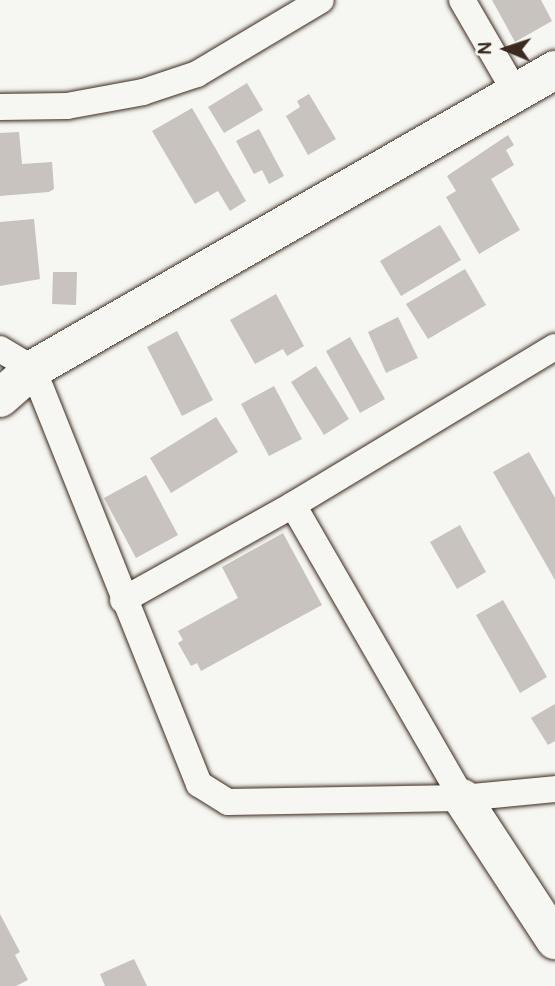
<!DOCTYPE html>
<style>
body{margin:0}
#map{position:relative;width:555px;height:986px;overflow:hidden;background:#f6f6f2;font-family:Pangolin,sans-serif}
div>[style]{position:absolute}
.building>*{inset:0;background:#c8c3be}
.roads{filter:drop-shadow(0 0 2px #3b2a1e) drop-shadow(0 0 2px #3b2a1e)}
.street>*{height:26px;margin:-13px;padding:0 13px;transform-origin:13px;border-radius:13px;background:#f6f6f2}
.secondary>*{height:38px;margin:-19px;padding:0 19px;transform-origin:19px;border-radius:19px;background:#f6f6f2}
span{translate:-50% -50%;white-space:nowrap;text-align:center;line-height:1.15;-webkit-text-stroke:7px #f6f6f2;paint-order:stroke}
.north{position:absolute;left:471px;top:14px;width:70px;height:70px;-webkit-text-stroke:5px #f6f6f2;paint-order:stroke;rotate:272deg;font-size:19px;font-weight:700;line-height:28px;text-align:center;color:#3b2a1e}
.north::after{content:'';display:block;margin:auto;width:24px;height:32px;background:#3b2a1e;clip-path:polygon(50% 0,100% 100%,50% 72%,0 100%)}
</style>
<div id="map">
<div class="building">
<i style="clip-path:polygon(492px 0,541px 0,552px 21px,515px 42px)"></i>
<i style="clip-path:polygon(247px 83px,263px 110px,224px 133px,208px 107px)"></i>
<i style="clip-path:polygon(309px 94px,336px 139px,308px 155px,286px 116px,300px 107px,297px 101px)"></i>
<i style="clip-path:polygon(192px 108px,246px 201px,230px 211px,218px 191px,195px 204px,152px 131px)"></i>
<i style="clip-path:polygon(259px 129px,284px 176px,269px 184px,262px 170px,254px 174px,236px 141px)"></i>
<i style="clip-path:polygon(19px 132px,22px 164px,52px 162px,54px 189px,49px 192px,0 196px,0 133px)"></i>
<i style="clip-path:polygon(508px 135px,514px 145px,506px 150px,514px 165px,491px 179px,520px 230px,479px 254px,446px 197px,456px 191px,447px 176px)"></i>
<i style="clip-path:polygon(34px 219px,40px 279px,0 286px,0 222px)"></i>
<i style="clip-path:polygon(440px 225px,461px 260px,401px 296px,380px 261px)"></i>
<i style="clip-path:polygon(465px 269px,486px 305px,428px 339px,406px 304px)"></i>
<i style="clip-path:polygon(53px 272px,77px 272px,76px 305px,52px 304px)"></i>
<i style="clip-path:polygon(276px 294px,304px 346px,287px 356px,283px 349px,255px 364px,230px 320px)"></i>
<i style="clip-path:polygon(398px 317px,418px 358px,386px 373px,368px 332px)"></i>
<i style="clip-path:polygon(177px 331px,213px 400px,182px 416px,147px 347px)"></i>
<i style="clip-path:polygon(350px 337px,385px 399px,360px 413px,326px 351px)"></i>
<i style="clip-path:polygon(316px 366px,349px 419px,324px 435px,291px 382px)"></i>
<i style="clip-path:polygon(274px 386px,302px 439px,269px 456px,241px 404px)"></i>
<i style="clip-path:polygon(216px 417px,238px 452px,171px 493px,150px 458px)"></i>
<i style="clip-path:polygon(529px 452px,555px 498px,555px 580px,493px 472px)"></i>
<i style="clip-path:polygon(146px 475px,178px 535px,136px 558px,104px 498px)"></i>
<i style="clip-path:polygon(460px 525px,486px 572px,457px 589px,430px 542px)"></i>
<i style="clip-path:polygon(283px 533px,322px 605px,201px 671px,197px 663px,191px 666px,178px 643px,183px 640px,178px 631px,238px 598px,222px 567px)"></i>
<i style="clip-path:polygon(503px 600px,547px 677px,520px 693px,476px 615px)"></i>
<i style="clip-path:polygon(555px 704px,555px 741px,548px 745px,531px 718px)"></i>
<i style="clip-path:polygon(0 914px,20px 952px,15px 955px,28px 980px,16px 986px,0 986px)"></i>
<i style="clip-path:polygon(134px 959px,147px 986px,105px 986px,100px 974px)"></i>
</div>
<div class="roads">
<div class="street">
<i style="left:462px;top:0;width:108px;rotate:59.9deg"></i>
<i style="left:0;top:107px;width:67px;rotate:-0.9deg"></i>
<i style="left:67px;top:106px;width:77px;rotate:-10.4deg"></i>
<i style="left:143px;top:92px;width:57px;rotate:-18.4deg"></i>
<i style="left:197px;top:74px;width:144px;rotate:-30.8deg"></i>
<i style="left:0;top:349px;width:39px;rotate:31deg"></i>
<i style="left:33px;top:369px;width:447px;rotate:68.2deg"></i>
<i style="left:199px;top:784px;width:34px;rotate:32deg"></i>
<i style="left:228px;top:802px;width:234px;rotate:-1deg"></i>
<i style="left:462px;top:798px;width:93px;rotate:-5.5deg"></i>
<i style="left:293px;top:505px;width:338px;rotate:60deg"></i>
<i style="left:123px;top:600px;width:195px;rotate:-29.2deg"></i>
<i style="left:293px;top:505px;width:306px;rotate:-31.1deg"></i>
</div>
<div class="secondary">
<i style="left:0;top:398px;width:44px;rotate:-41.3deg"></i>
<i style="left:33px;top:369px;width:602px;rotate:-29.8deg"></i>
<i style="left:462px;top:798px;width:170px;rotate:56.8deg"></i>
</div>
</div>
<div class="north">N</div>
</div>
